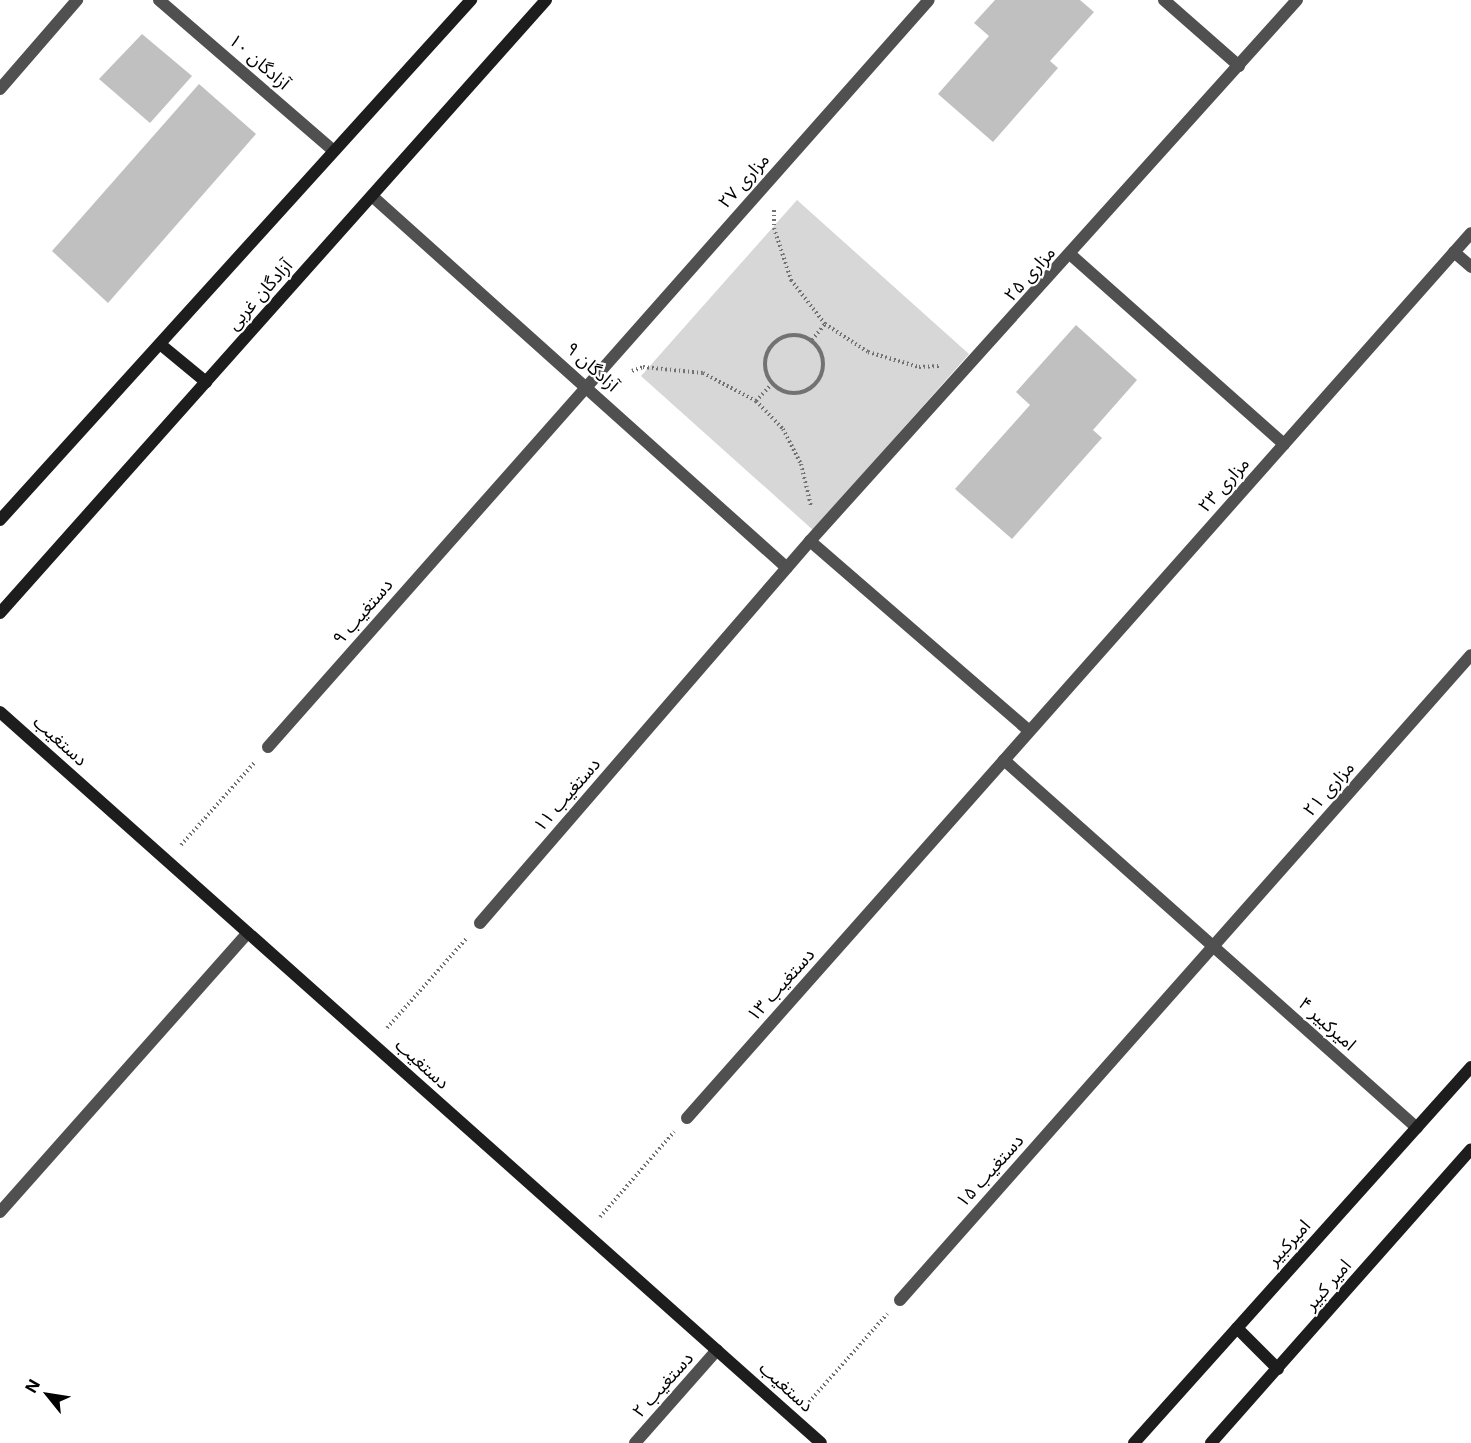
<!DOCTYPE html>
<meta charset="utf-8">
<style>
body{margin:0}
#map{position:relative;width:1471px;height:1443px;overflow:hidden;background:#fff;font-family:Inter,"Noto Sans Arabic",sans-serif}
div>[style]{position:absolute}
.green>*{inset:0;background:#d7d7d7}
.building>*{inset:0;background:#c0c0c0}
.path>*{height:4px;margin-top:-2px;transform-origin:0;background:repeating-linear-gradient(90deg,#727272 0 1.5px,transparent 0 4.5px)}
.path>.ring{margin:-2px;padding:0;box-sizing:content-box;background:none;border:4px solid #727272;border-radius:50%}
.street>*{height:12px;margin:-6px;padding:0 6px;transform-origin:6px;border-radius:6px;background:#505050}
.secondary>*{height:12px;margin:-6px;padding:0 6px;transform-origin:6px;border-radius:6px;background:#1d1d1d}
span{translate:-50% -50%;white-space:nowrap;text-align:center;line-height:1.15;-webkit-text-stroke:4.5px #fff;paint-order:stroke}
.street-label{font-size:18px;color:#000}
.north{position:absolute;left:18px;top:1365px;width:60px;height:60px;-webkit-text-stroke:4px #fff;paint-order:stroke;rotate:300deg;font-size:16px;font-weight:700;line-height:24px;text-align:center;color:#000}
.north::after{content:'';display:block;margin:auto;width:21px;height:27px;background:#000;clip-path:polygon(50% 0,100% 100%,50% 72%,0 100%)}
</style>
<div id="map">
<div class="green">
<i style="clip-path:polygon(797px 200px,969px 354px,813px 530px,641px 376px)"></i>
</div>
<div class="building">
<i style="clip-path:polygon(995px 0,1080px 0,1094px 12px,1050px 61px,1058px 68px,993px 142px,938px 94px,989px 36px,974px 23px)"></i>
<i style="clip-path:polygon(142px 34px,192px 76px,150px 123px,99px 79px)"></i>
<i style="clip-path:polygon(199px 84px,256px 134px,108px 303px,52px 251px)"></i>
<i style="clip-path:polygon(1076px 325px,1137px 380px,1093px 430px,1102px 438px,1012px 539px,955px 489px,1030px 405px,1016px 392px)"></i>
</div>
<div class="path">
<i style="left:774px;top:210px;width:18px;rotate:90deg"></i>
<i style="left:774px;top:228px;width:55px;rotate:71.9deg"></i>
<i style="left:791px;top:280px;width:56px;rotate:52.3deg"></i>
<i style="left:825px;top:324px;width:51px;rotate:33.1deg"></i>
<i style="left:868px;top:352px;width:53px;rotate:16.4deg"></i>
<i style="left:919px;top:367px;width:20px;rotate:-3deg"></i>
<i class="ring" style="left:765px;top:335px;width:54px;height:54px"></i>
<i style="left:812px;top:340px;width:21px;rotate:-51deg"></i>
<i style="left:632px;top:371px;width:12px;rotate:-20deg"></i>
<i style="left:643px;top:367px;width:60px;rotate:5.7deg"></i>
<i style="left:703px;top:373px;width:60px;rotate:27.8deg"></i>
<i style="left:756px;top:401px;width:39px;rotate:46deg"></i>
<i style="left:783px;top:429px;width:39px;rotate:63deg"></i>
<i style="left:801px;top:464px;width:43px;rotate:76.6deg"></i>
<i style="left:756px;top:401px;width:23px;rotate:-47deg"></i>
<i style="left:181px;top:845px;width:110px;rotate:-48.3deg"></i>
<i style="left:387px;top:1028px;width:119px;rotate:-48.4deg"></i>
<i style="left:600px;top:1217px;width:113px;rotate:-49deg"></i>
<i style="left:809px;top:1402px;width:118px;rotate:-48.4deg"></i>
</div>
<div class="street">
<i style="left:159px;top:0;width:231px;rotate:40.8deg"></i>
<i style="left:1164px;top:0;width:100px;rotate:41.3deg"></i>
<i style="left:0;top:89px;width:118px;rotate:-49.1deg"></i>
<i style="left:372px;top:196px;width:557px;rotate:41.87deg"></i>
<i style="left:1454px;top:252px;width:23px;rotate:41deg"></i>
<i style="left:1071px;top:255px;width:285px;rotate:41.6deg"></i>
<i style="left:810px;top:541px;width:290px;rotate:40.9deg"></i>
<i style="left:268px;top:747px;width:997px;rotate:-48.5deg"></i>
<i style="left:1004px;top:760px;width:553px;rotate:41.7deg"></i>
<i style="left:480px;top:923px;width:505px;rotate:-49.18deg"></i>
<i style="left:810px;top:541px;width:728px;rotate:-48.01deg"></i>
<i style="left:687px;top:1118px;width:1182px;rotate:-48.46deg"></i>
<i style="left:0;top:1212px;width:373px;rotate:-48.4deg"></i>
<i style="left:900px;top:1300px;width:861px;rotate:-48.48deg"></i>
<i style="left:635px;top:1443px;width:124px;rotate:-48.6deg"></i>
</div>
<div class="secondary">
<i style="left:160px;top:344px;width:60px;rotate:39.6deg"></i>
<i style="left:0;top:520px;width:702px;rotate:-47.83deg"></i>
<i style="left:0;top:613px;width:821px;rotate:-48.31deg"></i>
<i style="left:0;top:712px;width:1099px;rotate:41.68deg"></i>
<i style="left:1237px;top:1328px;width:58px;rotate:45deg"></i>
<i style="left:1134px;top:1443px;width:505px;rotate:-48.13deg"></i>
<i style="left:1211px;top:1443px;width:392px;rotate:-48.5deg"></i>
</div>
<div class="street-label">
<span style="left:259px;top:62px;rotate:41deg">آزادگان ۱۰</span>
<span style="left:744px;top:181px;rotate:-48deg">مزاری ۲۷</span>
<span style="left:1030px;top:274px;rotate:-48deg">مزاری ۲۵</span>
<span style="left:260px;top:295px;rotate:-48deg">آزادگان غربی</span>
<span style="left:592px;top:367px;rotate:42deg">آزادگان ۹</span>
<span style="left:1224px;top:485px;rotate:-48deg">مزاری ۲۳</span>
<span style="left:363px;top:612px;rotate:-49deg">دستغیب ۹</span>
<span style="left:60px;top:741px;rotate:42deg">دستغیب</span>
<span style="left:1329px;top:789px;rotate:-48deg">مزاری ۲۱</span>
<span style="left:567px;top:795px;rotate:-49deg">دستغیب ۱۱</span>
<span style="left:781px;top:985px;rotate:-48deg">دستغیب ۱۳</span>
<span style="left:1327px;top:1024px;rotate:42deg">امیرکبیر ۴</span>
<span style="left:422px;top:1064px;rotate:42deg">دستغیب</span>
<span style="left:990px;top:1171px;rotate:-48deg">دستغیب ۱۵</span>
<span style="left:1289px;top:1243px;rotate:-48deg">امیرکبیر</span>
<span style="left:1328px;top:1285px;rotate:-49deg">امیر کبیر</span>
<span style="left:663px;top:1385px;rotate:-48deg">دستغیب ۲</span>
<span style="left:786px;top:1387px;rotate:42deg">دستغیب</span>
</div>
<div class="north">N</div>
</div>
